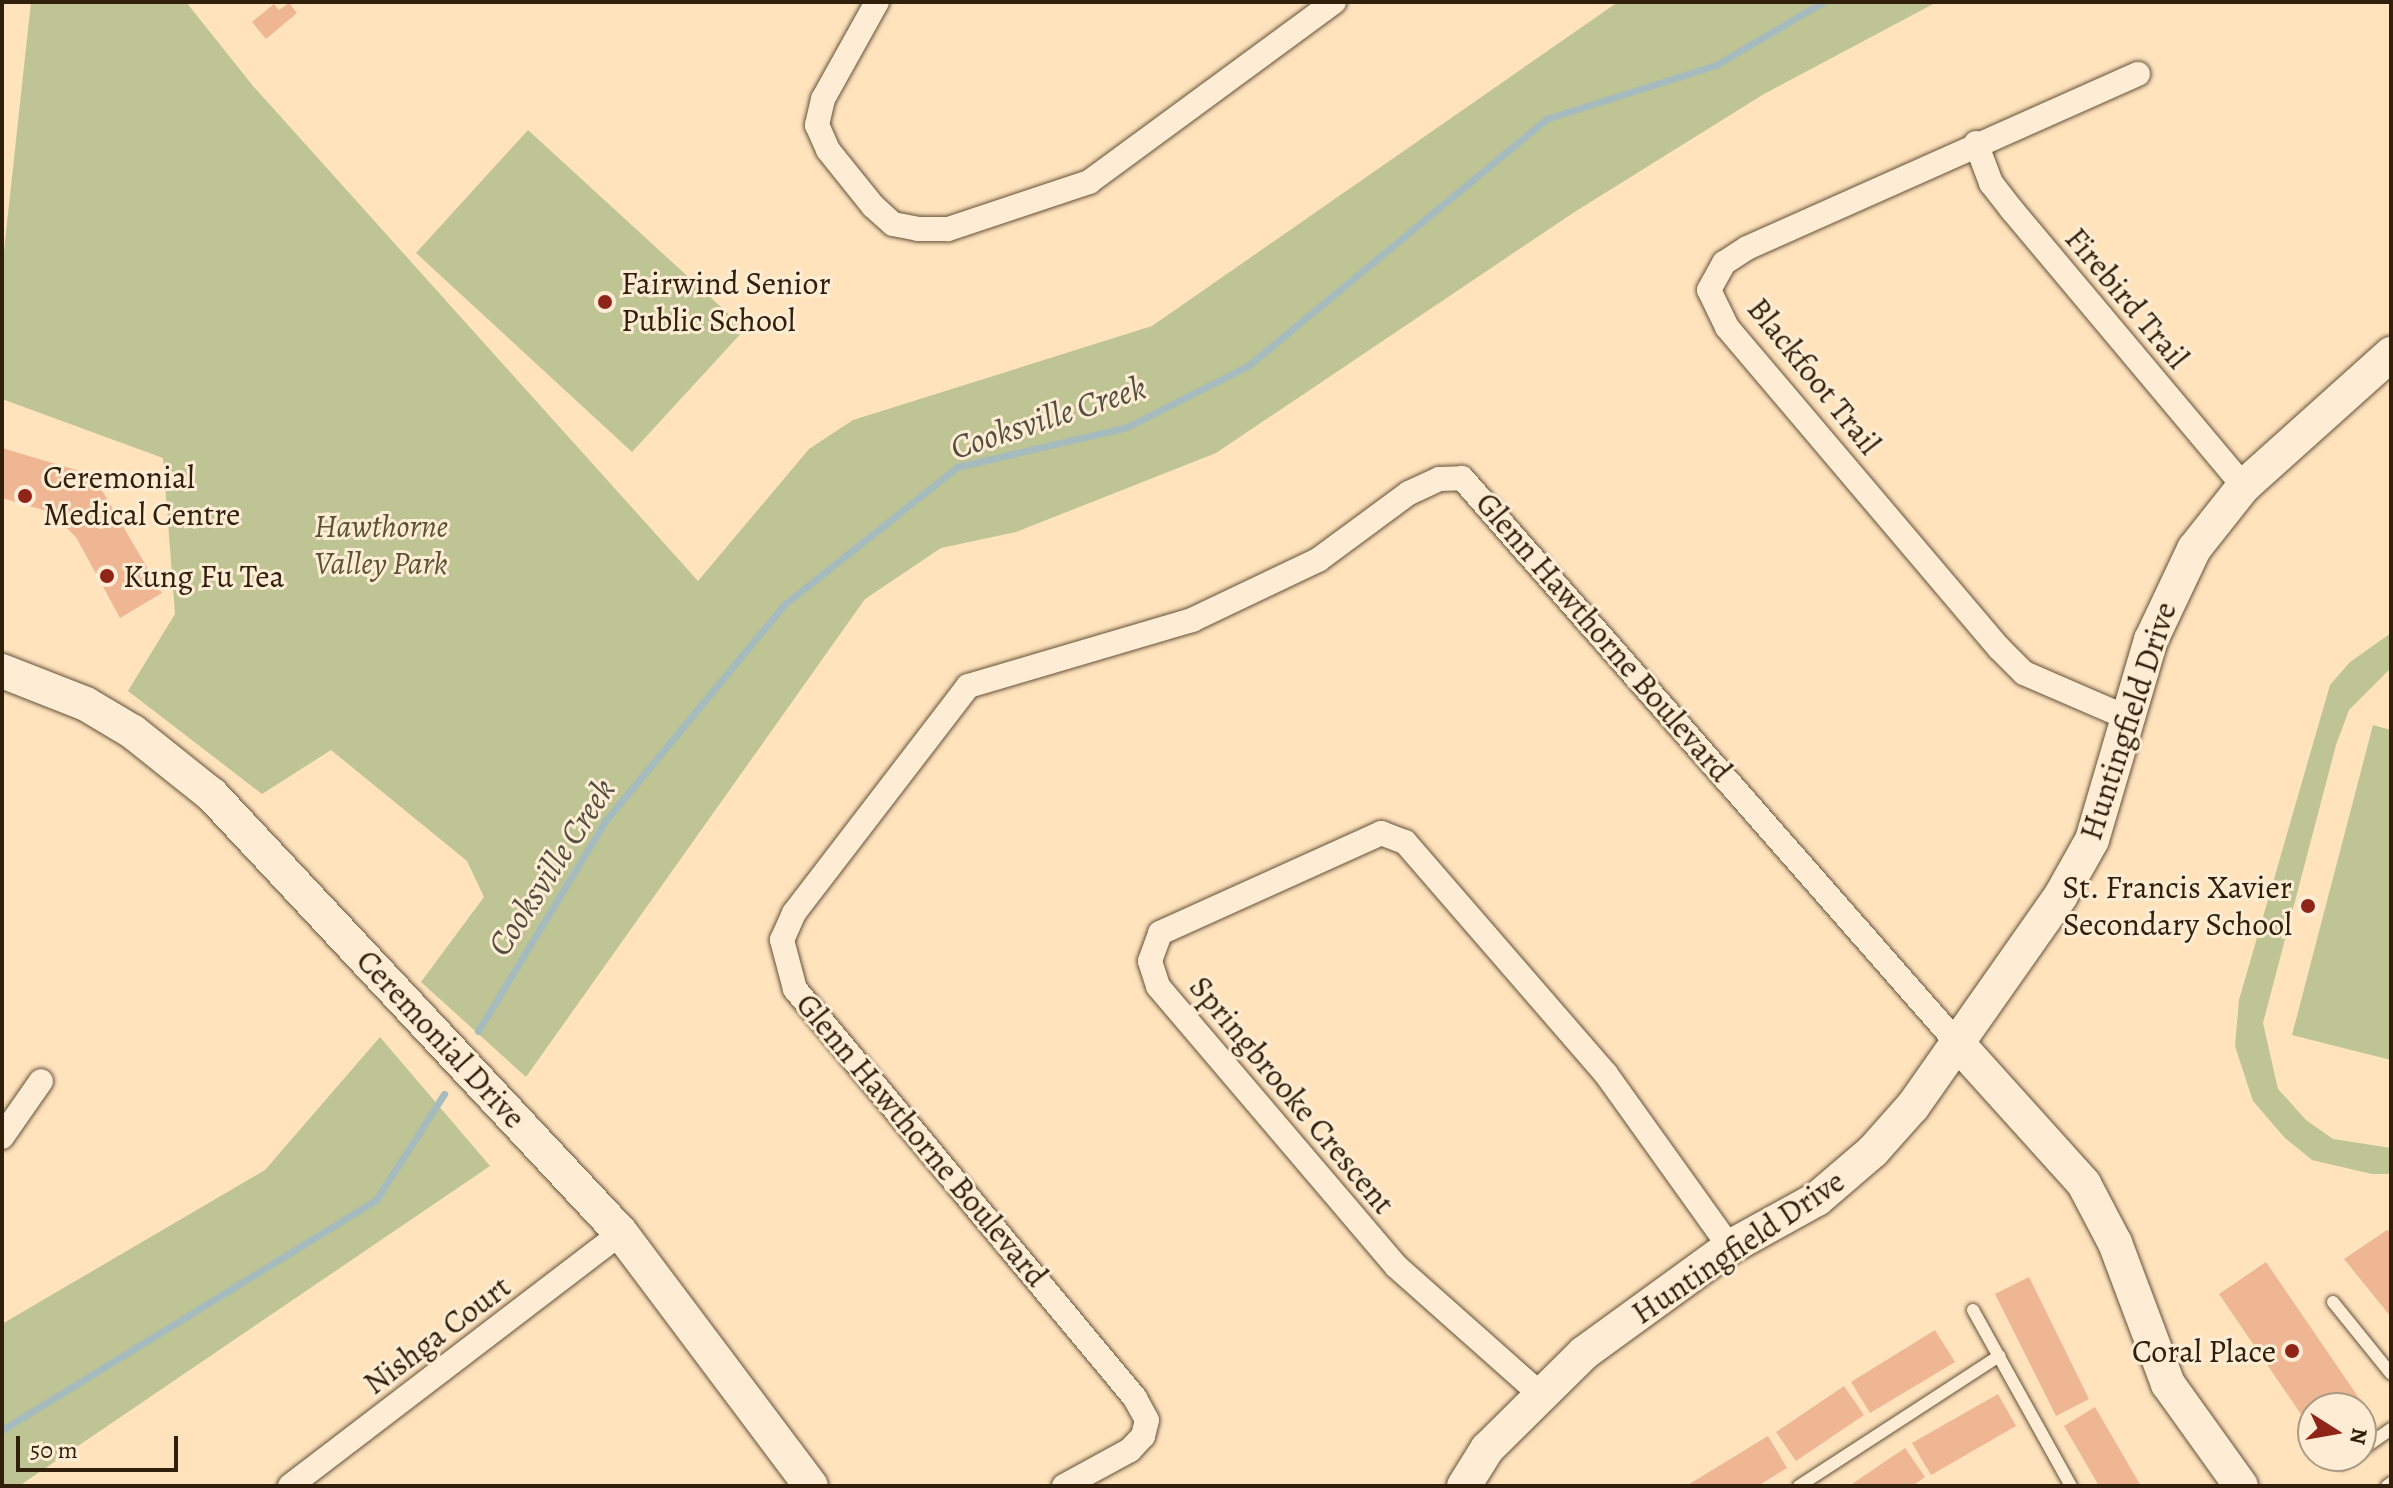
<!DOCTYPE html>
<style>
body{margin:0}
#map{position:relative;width:2393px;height:1488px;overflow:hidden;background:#fee3bd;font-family:Alegreya,serif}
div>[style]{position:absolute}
.green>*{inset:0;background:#bec493}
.stream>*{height:7px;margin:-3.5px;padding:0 3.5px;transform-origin:3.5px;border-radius:3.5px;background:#a6bbbd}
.building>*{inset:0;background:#eeb692}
.roads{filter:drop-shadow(0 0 2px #645138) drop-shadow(0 0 2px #645138)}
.lane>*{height:12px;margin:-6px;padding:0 6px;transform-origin:6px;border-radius:6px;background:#feedd4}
.street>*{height:24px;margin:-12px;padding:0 12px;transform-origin:12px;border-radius:12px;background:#feedd4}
.secondary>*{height:34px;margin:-17px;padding:0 17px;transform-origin:17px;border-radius:17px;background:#feedd4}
.dots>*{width:22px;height:22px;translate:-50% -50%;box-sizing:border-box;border:4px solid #feedd4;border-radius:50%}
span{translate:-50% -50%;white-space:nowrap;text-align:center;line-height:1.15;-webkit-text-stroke:6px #feedd4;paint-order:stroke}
.poi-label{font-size:32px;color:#30200b}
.left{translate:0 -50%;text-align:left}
.right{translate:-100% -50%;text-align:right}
.street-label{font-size:32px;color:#30200b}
.park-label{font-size:32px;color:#5b5134;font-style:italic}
.water-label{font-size:34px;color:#534e40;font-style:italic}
.frame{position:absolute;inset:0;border:4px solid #30200b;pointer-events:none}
.north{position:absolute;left:2297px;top:1392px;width:80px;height:80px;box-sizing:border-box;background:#feedd4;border:2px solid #ac9b84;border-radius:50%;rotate:101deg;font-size:22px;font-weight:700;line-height:32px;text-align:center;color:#30200b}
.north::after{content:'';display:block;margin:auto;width:28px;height:36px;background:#8f2418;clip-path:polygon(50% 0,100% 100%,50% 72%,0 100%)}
.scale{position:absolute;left:16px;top:1436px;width:162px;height:36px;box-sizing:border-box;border:4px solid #30200b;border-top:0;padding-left:10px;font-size:24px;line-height:28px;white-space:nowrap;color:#30200b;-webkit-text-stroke:6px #feedd4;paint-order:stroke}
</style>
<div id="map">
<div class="green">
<i style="clip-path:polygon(31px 2px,186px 2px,253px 86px,698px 581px,809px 449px,853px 420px,1152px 326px,1618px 2px,1937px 2px,1764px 94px,1576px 211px,1216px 453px,1016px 532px,941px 548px,865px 599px,526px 1077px,421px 982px,484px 897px,467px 861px,331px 750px,262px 794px,128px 691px,175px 614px,163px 458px,2px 399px,2px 269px)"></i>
<i style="clip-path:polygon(528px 130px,745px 329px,632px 452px,416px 253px)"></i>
<i style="clip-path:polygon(2391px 633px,2391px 668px,2349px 710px,2336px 745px,2263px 1023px,2278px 1089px,2306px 1120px,2333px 1139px,2391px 1148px,2391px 1174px,2372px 1174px,2312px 1160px,2284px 1137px,2253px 1101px,2235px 1046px,2239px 1000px,2330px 685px,2350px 662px)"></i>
<i style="clip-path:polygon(2373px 725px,2391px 730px,2391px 1060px,2292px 1035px)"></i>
<i style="clip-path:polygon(380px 1037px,490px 1166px,19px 1486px,2px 1486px,2px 1324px,265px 1170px)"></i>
</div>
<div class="stream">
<i style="left:478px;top:1031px;width:247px;rotate:-58.8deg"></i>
<i style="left:606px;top:820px;width:281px;rotate:-50.4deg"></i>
<i style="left:785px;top:604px;width:220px;rotate:-38.5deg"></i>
<i style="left:957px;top:467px;width:175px;rotate:-13.2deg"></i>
<i style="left:1127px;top:427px;width:137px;rotate:-26.9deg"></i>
<i style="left:1249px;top:365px;width:386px;rotate:-39.6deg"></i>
<i style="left:1546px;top:119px;width:178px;rotate:-17.6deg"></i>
<i style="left:1716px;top:65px;width:124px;rotate:-30.5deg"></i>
<i style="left:2px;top:1430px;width:439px;rotate:-31.6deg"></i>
<i style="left:376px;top:1200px;width:126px;rotate:-57.3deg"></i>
</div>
<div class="building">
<i style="clip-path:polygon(289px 3px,297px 13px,266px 39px,252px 22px,274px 4px,279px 10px)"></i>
<i style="clip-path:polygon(2px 448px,93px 475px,162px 593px,120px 618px,76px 537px,50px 512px,2px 498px)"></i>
<i style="clip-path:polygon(2387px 1230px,2391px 1232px,2391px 1317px,2344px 1259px)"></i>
<i style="clip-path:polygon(2266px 1262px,2374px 1420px,2361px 1429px,2361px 1408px,2313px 1408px,2313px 1432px,2219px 1294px)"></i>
<i style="clip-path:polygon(2029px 1277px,2089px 1399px,2056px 1416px,1995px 1294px)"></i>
<i style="clip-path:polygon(1935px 1330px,1955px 1362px,1870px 1413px,1851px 1382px)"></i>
<i style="clip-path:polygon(1844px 1386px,1864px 1415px,1796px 1461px,1776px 1432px)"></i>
<i style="clip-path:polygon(1998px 1394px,2016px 1426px,1931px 1475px,1912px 1443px)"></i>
<i style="clip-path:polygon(2095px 1407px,2141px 1486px,2099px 1486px,2064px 1426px)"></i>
<i style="clip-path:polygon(1768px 1436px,1787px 1468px,1758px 1486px,1686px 1486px)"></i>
<i style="clip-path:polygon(1905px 1448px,1925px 1477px,1912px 1486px,1849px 1486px)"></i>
</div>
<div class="roads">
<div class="lane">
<i style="left:2333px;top:1302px;width:92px;rotate:51.1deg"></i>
<i style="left:1973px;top:1310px;width:201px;rotate:60.9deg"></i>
<i style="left:2361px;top:1450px;width:37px;rotate:-35deg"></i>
<i style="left:2341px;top:1463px;width:13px;rotate:-32deg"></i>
<i style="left:1799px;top:1486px;width:239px;rotate:-33deg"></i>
<i style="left:2387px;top:1486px;width:5px;rotate:-37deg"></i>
</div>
<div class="street">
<i style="left:877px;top:2px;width:111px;rotate:119.1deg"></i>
<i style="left:823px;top:99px;width:27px;rotate:103deg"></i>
<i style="left:817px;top:125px;width:27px;rotate:66deg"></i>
<i style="left:828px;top:150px;width:72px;rotate:51.2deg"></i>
<i style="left:873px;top:206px;width:27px;rotate:42deg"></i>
<i style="left:893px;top:224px;width:25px;rotate:11deg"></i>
<i style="left:918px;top:229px;width:30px"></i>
<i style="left:948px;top:229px;width:149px;rotate:-18.4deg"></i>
<i style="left:1089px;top:182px;width:304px;rotate:-36.3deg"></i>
<i style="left:1976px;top:143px;width:43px;rotate:69.4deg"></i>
<i style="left:1991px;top:183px;width:34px;rotate:52deg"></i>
<i style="left:2012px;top:210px;width:361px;rotate:50deg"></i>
<i style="left:2128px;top:718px;width:113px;rotate:-156.6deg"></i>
<i style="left:2024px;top:673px;width:35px;rotate:-135deg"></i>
<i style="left:1999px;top:648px;width:421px;rotate:-130.3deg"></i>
<i style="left:1727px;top:327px;width:41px;rotate:-115.9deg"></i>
<i style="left:1709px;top:290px;width:31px;rotate:-61deg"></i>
<i style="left:1724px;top:263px;width:27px;rotate:-33deg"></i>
<i style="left:1747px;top:248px;width:428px;rotate:-24deg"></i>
<i style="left:2px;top:1137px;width:68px;rotate:-55.1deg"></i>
<i style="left:1539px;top:1393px;width:191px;rotate:-138.4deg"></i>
<i style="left:1396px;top:1266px;width:367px;rotate:-130.4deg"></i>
<i style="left:1158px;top:986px;width:26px;rotate:-108deg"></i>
<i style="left:1150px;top:961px;width:30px;rotate:-70deg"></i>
<i style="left:1160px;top:933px;width:243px;rotate:-24.3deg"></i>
<i style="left:1381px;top:833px;width:26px;rotate:21deg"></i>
<i style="left:1405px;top:842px;width:307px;rotate:49.1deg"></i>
<i style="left:1606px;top:1074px;width:213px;rotate:54.4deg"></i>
<i style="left:290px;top:1486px;width:417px;rotate:-37.4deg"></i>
<i style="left:1064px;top:1486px;width:75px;rotate:-28.6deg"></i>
<i style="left:1130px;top:1450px;width:19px;rotate:-47deg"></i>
<i style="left:1143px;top:1436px;width:16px;rotate:-76deg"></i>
<i style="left:1147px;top:1420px;width:25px;rotate:-119deg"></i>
<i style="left:1135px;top:1398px;width:532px;rotate:-129.74deg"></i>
<i style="left:795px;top:989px;width:51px;rotate:-104.9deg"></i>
<i style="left:782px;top:940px;width:30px;rotate:-66deg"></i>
<i style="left:794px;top:913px;width:286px;rotate:-52.5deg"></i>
<i style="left:968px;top:686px;width:234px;rotate:-16.4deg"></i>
<i style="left:1192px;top:620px;width:140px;rotate:-25.5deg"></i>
<i style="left:1318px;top:560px;width:113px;rotate:-36.4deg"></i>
<i style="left:1409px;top:493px;width:33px;rotate:-25deg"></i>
<i style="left:1439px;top:479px;width:23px;rotate:-2deg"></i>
<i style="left:1462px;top:478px;width:754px;rotate:48.76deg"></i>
</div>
<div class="secondary">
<i style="left:2px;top:671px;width:90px;rotate:21.4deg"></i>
<i style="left:86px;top:704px;width:55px;rotate:30.8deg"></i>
<i style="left:133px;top:732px;width:101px;rotate:38.6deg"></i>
<i style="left:212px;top:795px;width:599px;rotate:46.96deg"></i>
<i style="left:621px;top:1233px;width:316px;rotate:53.1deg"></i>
<i style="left:1959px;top:1045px;width:187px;rotate:48deg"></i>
<i style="left:2084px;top:1184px;width:67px;rotate:62.3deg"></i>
<i style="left:2115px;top:1243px;width:151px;rotate:69.4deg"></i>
<i style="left:2168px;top:1384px;width:125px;rotate:54.4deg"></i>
<i style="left:1464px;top:1486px;width:44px;rotate:-58.1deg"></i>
<i style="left:1487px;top:1449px;width:136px;rotate:-44.7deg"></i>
<i style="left:1584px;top:1353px;width:180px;rotate:-36deg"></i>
<i style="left:1730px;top:1247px;width:99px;rotate:-28.9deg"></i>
<i style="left:1817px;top:1199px;width:74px;rotate:-40.6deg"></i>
<i style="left:1873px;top:1151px;width:60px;rotate:-48.4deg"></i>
<i style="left:1913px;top:1106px;width:256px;rotate:-54.9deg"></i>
<i style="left:2060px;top:897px;width:65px;rotate:-60.7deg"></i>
<i style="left:2092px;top:840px;width:209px;rotate:-73.6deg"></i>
<i style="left:2151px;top:640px;width:101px;rotate:-64.7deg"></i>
<i style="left:2194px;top:549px;width:80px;rotate:-51.6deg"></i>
<i style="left:2244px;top:486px;width:198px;rotate:-41.9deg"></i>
</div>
</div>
<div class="dots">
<i style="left:605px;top:302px;background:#8f2418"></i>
<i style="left:25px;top:496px;background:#8f2418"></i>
<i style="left:107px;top:576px;background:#8f2418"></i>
<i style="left:2308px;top:906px;background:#8f2418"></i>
<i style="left:2292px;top:1351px;background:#8f2418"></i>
</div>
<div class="poi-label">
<span class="left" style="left:621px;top:302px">Fairwind Senior<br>Public School</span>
<span class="left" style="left:43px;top:496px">Ceremonial<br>Medical Centre</span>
<span class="left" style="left:123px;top:576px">Kung Fu Tea</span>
<span class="right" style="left:2292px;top:906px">St. Francis Xavier<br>Secondary School</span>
<span class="right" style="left:2276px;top:1351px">Coral Place</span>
</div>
<div class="street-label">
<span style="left:2127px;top:298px;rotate:50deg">Firebird Trail</span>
<span style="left:1814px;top:376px;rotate:51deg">Blackfoot Trail</span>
<span style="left:1604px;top:637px;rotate:49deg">Glenn Hawthorne Boulevard</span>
<span style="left:2128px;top:721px;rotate:-72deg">Huntingfield Drive</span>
<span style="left:441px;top:1039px;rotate:47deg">Ceremonial Drive</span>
<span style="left:1292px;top:1095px;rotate:50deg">Springbrooke Crescent</span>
<span style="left:922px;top:1140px;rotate:50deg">Glenn Hawthorne Boulevard</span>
<span style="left:1738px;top:1247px;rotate:-34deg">Huntingfield Drive</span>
<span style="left:437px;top:1335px;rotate:-37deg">Nishga Court</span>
</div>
<div class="park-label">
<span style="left:381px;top:545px">Hawthorne<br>Valley Park</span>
</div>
<div class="water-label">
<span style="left:1048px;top:417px;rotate:-18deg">Cooksville Creek</span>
<span style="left:551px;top:867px;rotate:-57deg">Cooksville Creek</span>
</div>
<div class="frame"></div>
<div class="north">N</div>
<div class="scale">50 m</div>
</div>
